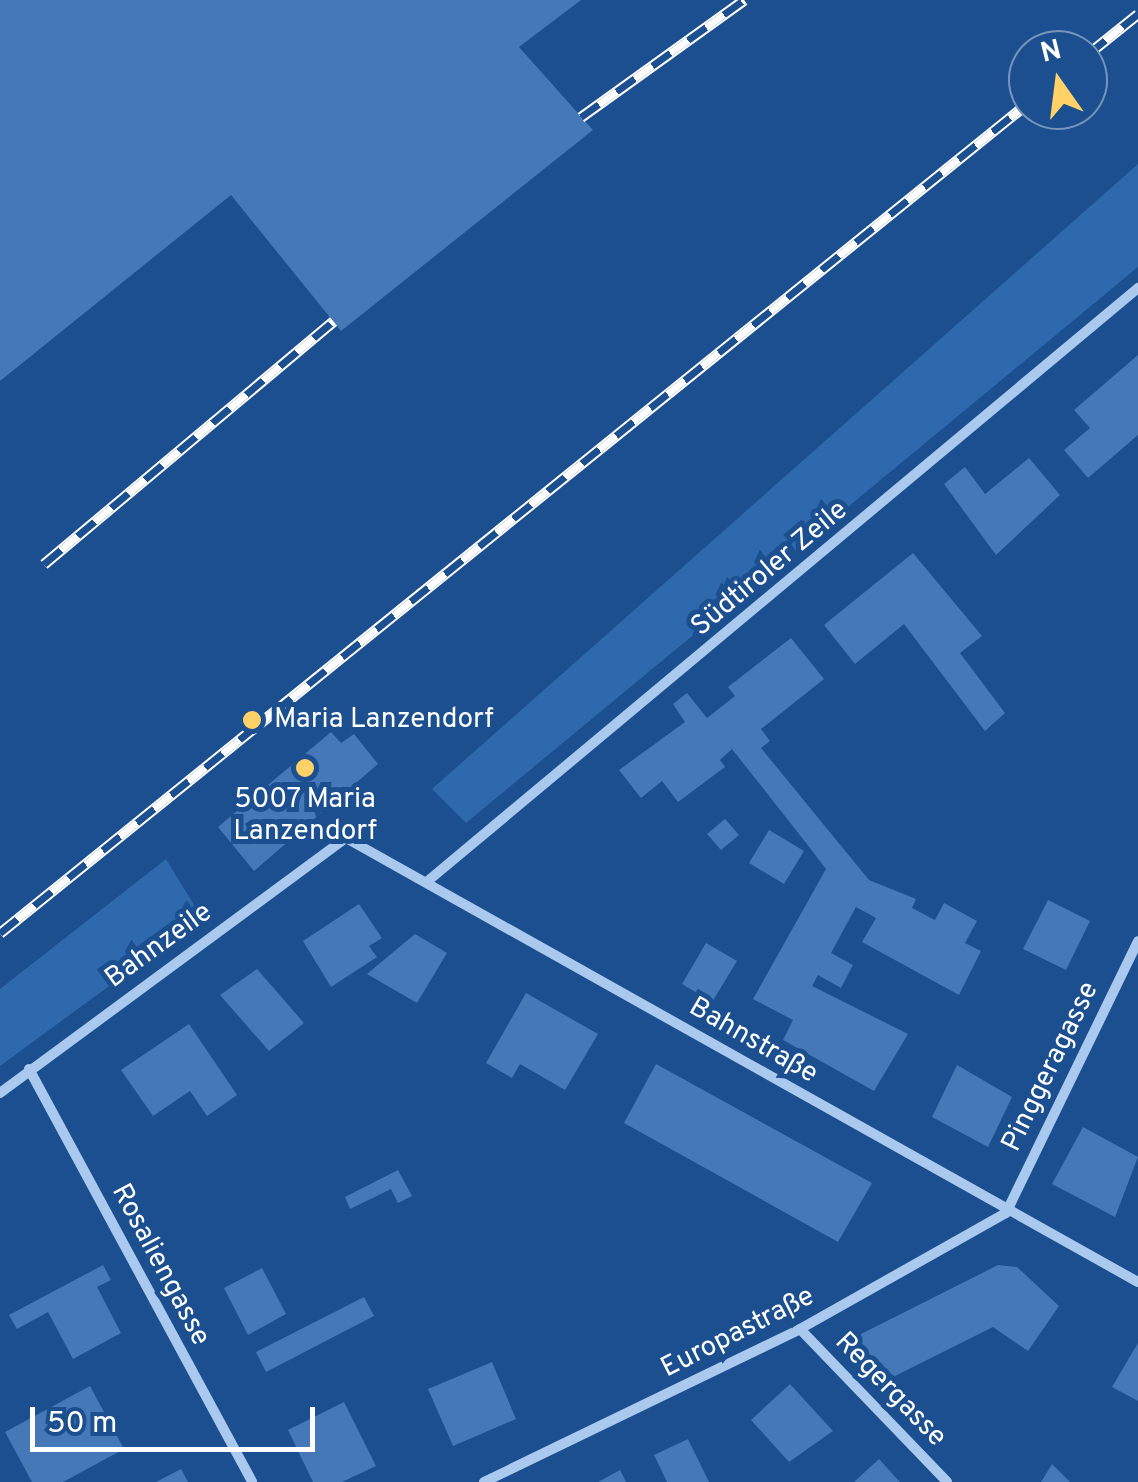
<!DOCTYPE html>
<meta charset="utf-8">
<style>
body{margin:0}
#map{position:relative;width:1138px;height:1482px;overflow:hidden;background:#1b4f8f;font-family:Overpass,sans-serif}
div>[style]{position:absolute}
.green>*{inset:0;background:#2e69ad}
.building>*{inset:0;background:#4478b7}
.minor>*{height:10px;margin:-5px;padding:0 5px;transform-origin:5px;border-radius:5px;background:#a9c9ee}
.rail>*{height:11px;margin-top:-5.5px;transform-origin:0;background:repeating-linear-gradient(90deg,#1b4f8f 0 22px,#fff 0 44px);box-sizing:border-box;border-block:2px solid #fff}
.dots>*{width:28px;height:28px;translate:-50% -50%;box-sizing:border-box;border:5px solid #1b4f8f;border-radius:50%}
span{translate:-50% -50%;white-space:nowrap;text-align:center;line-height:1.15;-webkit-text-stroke:10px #1b4f8f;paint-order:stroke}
.street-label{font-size:28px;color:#fff}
.poi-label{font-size:28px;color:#fff}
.left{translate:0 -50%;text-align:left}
.north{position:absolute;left:1008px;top:30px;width:100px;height:100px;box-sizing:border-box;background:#1b4f8f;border:2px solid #7695bc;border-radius:50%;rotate:346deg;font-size:28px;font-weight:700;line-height:40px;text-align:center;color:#fff}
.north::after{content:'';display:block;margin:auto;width:35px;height:45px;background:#ffd166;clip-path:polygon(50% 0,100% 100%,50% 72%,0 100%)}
.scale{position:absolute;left:30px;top:1407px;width:285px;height:45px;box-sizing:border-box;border:5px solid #fff;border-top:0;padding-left:12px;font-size:30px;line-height:35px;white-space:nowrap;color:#fff;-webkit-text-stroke:8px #1b4f8f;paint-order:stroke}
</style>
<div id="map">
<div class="green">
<i style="clip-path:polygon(1138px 164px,1138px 267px,466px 823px,432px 789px)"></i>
<i style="clip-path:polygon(166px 859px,202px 918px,0 1066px,0 989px)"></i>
</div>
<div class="building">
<i style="clip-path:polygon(0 0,581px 0,519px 47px,593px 130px,341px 331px,231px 195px,0 381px)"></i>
<i style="clip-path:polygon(1138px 355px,1138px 435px,1088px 478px,1064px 450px,1090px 428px,1074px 410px)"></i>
<i style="clip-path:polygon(1029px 458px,1060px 495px,996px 555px,944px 484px,965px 467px,985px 494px)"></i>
<i style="clip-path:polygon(913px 553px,982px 636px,960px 653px,1005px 713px,985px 731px,904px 624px,855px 664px,824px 625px)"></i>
<i style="clip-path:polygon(791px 638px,824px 679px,761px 729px,770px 741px,761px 748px,869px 880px,916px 899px,912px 908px,935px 920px,944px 903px,977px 921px,965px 943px,981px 951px,959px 995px,862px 942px,876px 918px,856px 907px,831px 953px,853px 965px,841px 988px,818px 975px,812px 986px,908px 1034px,874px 1091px,783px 1040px,793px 1020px,753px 999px,826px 869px,810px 848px,732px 749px,720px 760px,725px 767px,678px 802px,662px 781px,641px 798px,619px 770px,685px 722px,673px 704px,687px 693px,707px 718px,735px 696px,728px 687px)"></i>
<i style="clip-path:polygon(331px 732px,341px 743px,354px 734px,378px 764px,254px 871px,218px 827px)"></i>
<i style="clip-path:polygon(725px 819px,739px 835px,721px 850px,707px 834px)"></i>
<i style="clip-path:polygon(769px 830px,804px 851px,784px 884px,749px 863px)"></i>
<i style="clip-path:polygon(1048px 900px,1090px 921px,1066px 970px,1023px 949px)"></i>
<i style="clip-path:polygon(359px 904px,382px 938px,369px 946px,377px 957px,331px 987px,303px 941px)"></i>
<i style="clip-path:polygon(415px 934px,447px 953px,417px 1003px,367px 974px)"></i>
<i style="clip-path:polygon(706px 943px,737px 961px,712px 1002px,682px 984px)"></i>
<i style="clip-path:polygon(257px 969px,304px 1023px,269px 1051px,220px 995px)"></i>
<i style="clip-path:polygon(526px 993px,598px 1034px,565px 1090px,520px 1064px,512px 1078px,486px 1063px)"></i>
<i style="clip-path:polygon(189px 1024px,237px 1095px,207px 1116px,190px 1091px,153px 1116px,121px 1070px)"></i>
<i style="clip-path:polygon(656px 1064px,872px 1183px,838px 1242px,624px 1123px)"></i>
<i style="clip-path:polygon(957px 1065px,1012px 1097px,988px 1147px,932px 1117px)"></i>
<i style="clip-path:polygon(1083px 1127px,1138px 1157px,1115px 1217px,1052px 1184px)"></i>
<i style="clip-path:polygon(398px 1170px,412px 1196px,398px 1203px,391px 1189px,350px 1209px,345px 1197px)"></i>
<i style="clip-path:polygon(103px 1265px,111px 1280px,97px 1287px,121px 1333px,73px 1359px,48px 1312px,17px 1329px,9px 1315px)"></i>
<i style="clip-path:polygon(998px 1265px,1017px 1267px,1059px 1306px,1028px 1351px,993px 1327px,887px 1380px,859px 1350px,861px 1334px)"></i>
<i style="clip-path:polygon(262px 1268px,286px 1314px,248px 1335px,224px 1288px)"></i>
<i style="clip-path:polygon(364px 1297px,374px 1316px,266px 1372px,256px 1352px)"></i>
<i style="clip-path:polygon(1138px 1343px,1138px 1401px,1112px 1387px)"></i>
<i style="clip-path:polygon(492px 1362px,516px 1419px,453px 1446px,428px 1389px)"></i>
<i style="clip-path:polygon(790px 1384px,833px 1431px,789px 1462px,751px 1420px)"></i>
<i style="clip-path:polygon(90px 1386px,124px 1449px,63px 1482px,32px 1482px,5px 1432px)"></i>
<i style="clip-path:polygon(344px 1402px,376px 1466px,342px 1482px,313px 1482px,288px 1430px)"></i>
<i style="clip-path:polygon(688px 1439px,709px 1482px,667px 1482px,654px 1455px)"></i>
<i style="clip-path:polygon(879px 1459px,900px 1482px,854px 1482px)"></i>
<i style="clip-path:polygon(1052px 1464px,1070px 1482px,1041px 1482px)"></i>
<i style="clip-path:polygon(181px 1469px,188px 1482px,156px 1482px)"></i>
<i style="clip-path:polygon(620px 1470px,626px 1482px,598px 1482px)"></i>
</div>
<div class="minor">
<i style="left:429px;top:880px;width:924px;rotate:-39.86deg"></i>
<i style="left:29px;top:1069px;width:469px;rotate:61.6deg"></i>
<i style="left:0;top:1093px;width:430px;rotate:-36.4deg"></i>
<i style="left:346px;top:838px;width:908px;rotate:29.28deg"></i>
<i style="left:800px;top:1329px;width:212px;rotate:46.1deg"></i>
<i style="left:484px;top:1482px;width:351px;rotate:-25.8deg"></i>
<i style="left:800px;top:1329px;width:236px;rotate:-29.4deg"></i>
<i style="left:1006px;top:1213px;width:302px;rotate:-64.1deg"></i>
</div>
<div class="rail">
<i style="left:1088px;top:54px;width:64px;rotate:-38.7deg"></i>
<i style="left:581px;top:117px;width:201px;rotate:-35.7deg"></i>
<i style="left:44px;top:564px;width:378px;rotate:-40deg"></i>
<i style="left:0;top:933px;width:1321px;rotate:-38.92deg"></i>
</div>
<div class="dots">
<i style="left:252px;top:720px;background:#ffd166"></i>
<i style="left:305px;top:768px;background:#ffd166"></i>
</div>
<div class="street-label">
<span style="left:770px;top:569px;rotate:-40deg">Südtiroler Zeile</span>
<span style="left:159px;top:946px;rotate:-36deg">Bahnzeile</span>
<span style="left:753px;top:1041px;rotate:30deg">Bahnstraße</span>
<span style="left:1051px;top:1067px;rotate:-64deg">Pinggeragasse</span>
<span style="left:160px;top:1265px;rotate:62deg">Rosaliengasse</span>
<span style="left:738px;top:1333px;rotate:-27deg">Europastraße</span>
<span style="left:890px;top:1390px;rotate:46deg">Regergasse</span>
</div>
<div class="poi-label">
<span class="left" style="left:274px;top:720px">Maria Lanzendorf</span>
<span style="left:305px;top:816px">5007 Maria<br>Lanzendorf</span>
</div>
<div class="north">N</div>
<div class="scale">50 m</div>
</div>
